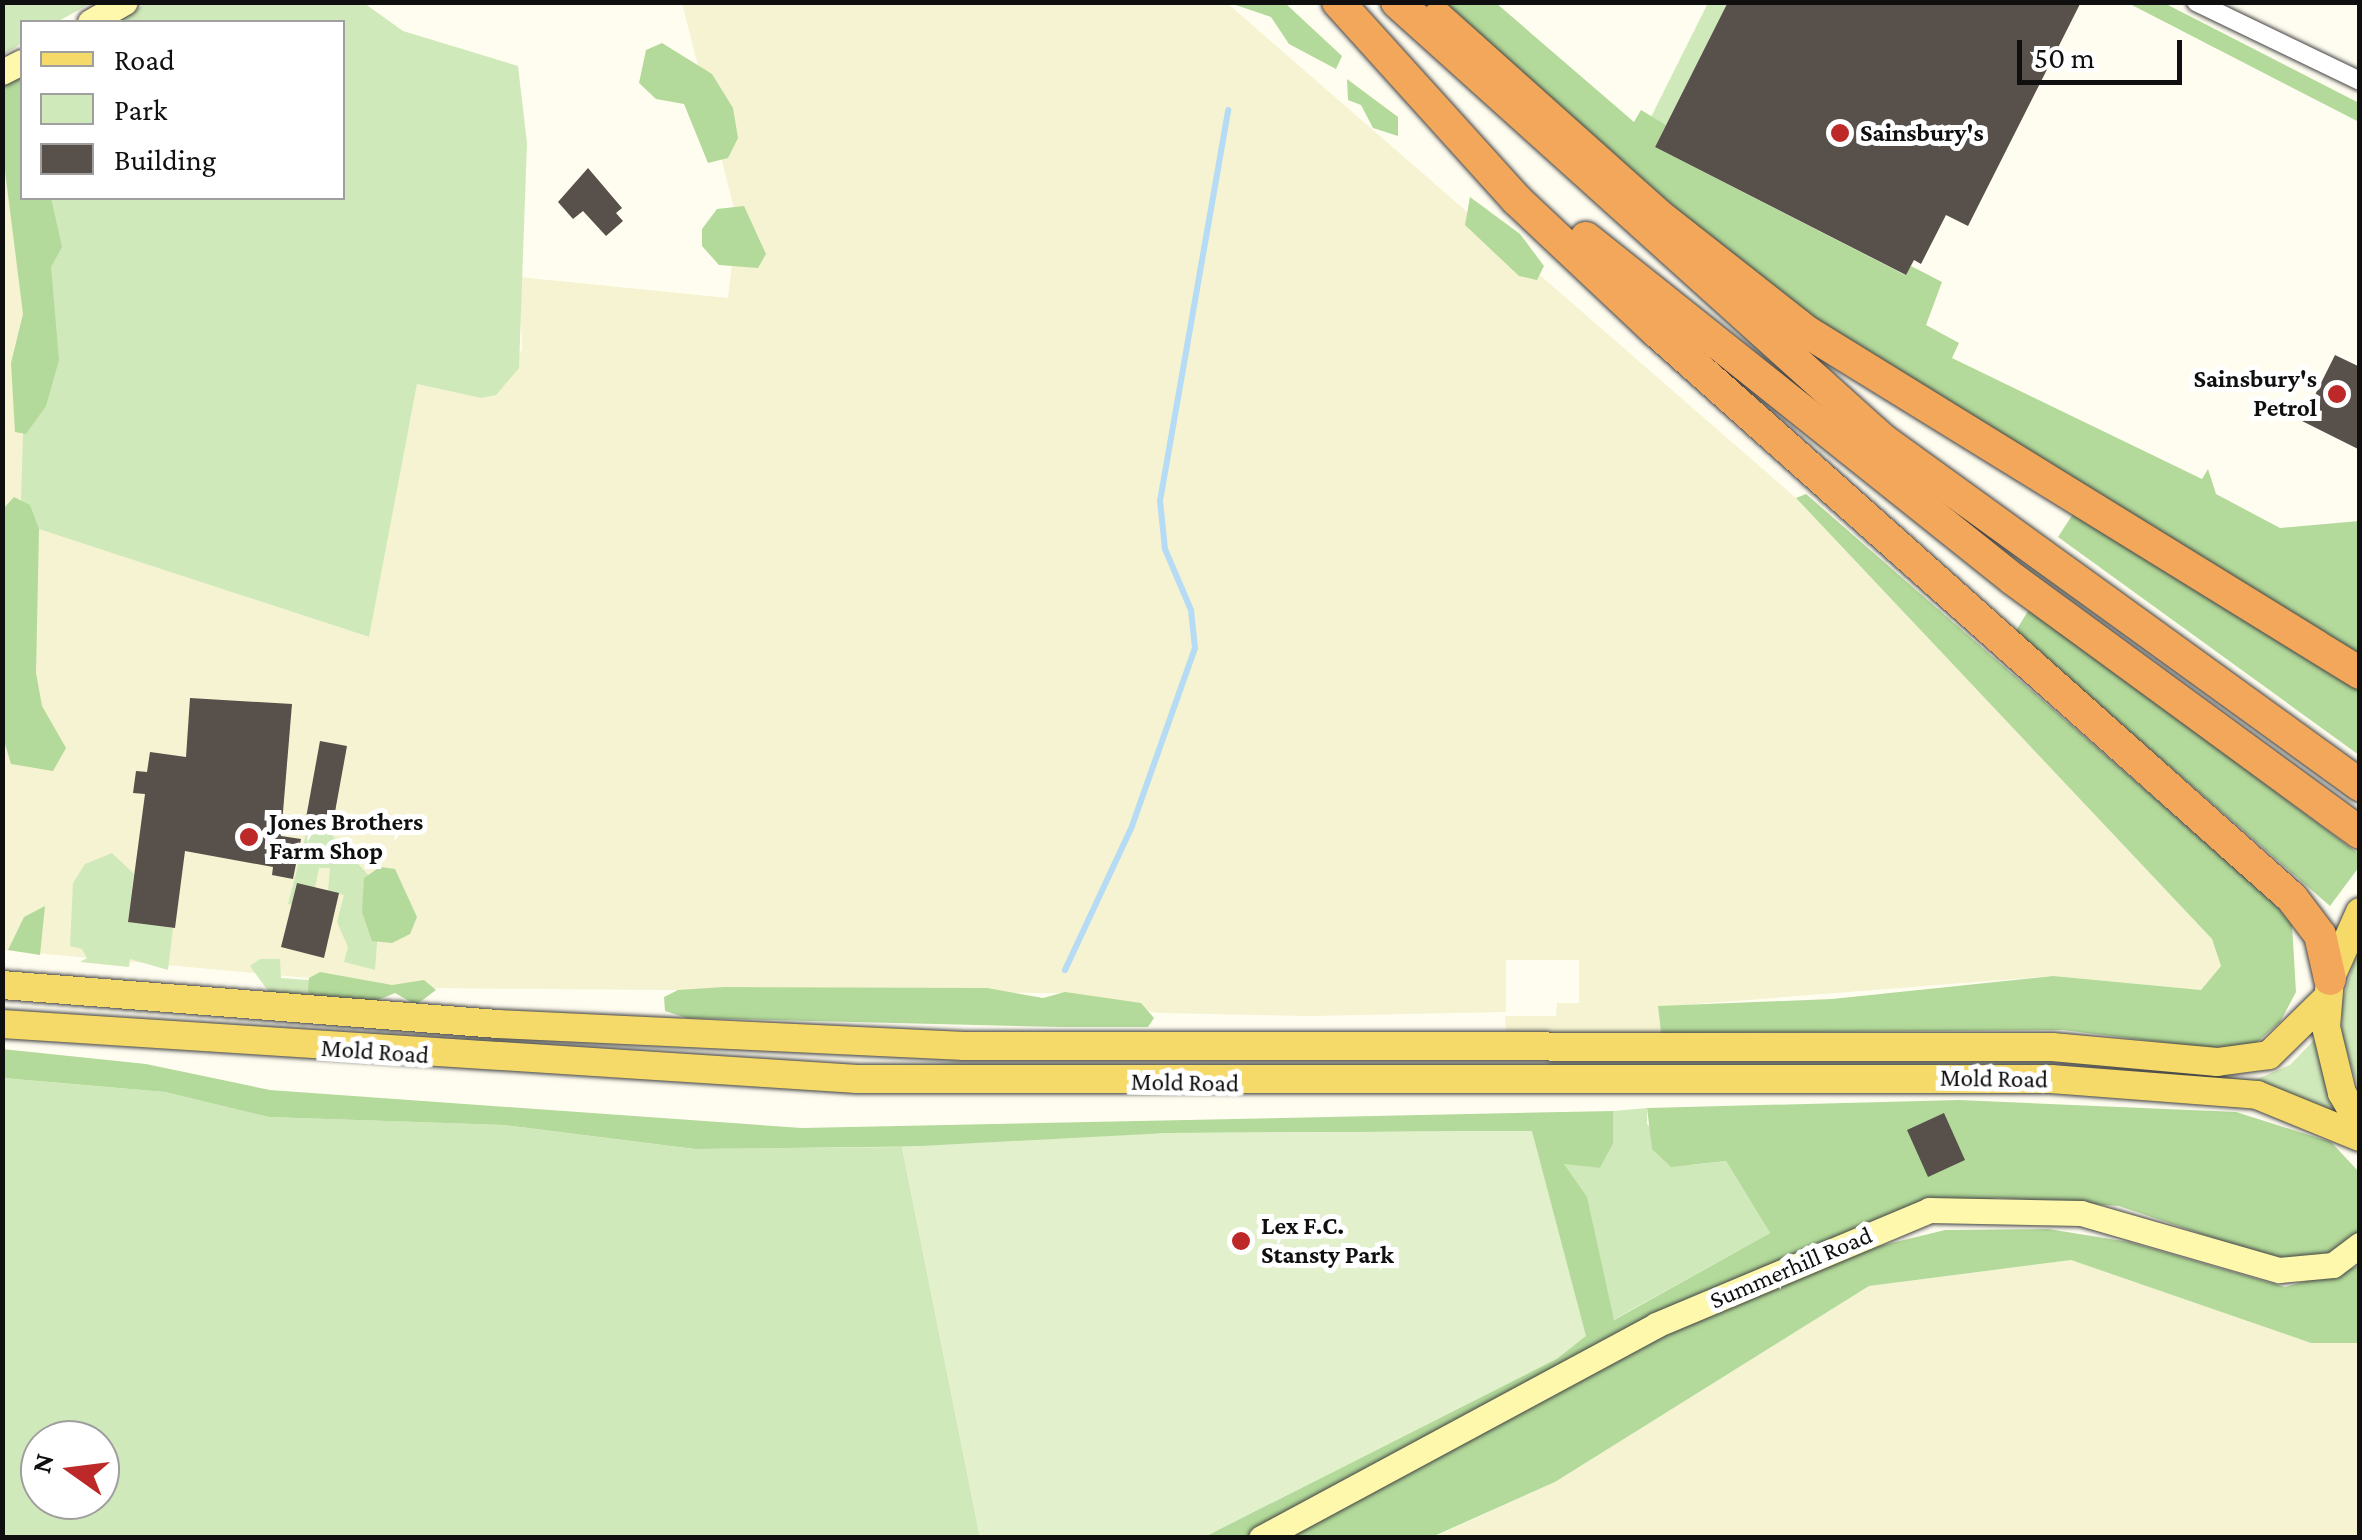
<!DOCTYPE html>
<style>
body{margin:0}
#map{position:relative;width:2362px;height:1540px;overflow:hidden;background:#fffdf0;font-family:"Crimson Pro",serif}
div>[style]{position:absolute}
.farmland>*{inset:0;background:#f5f3d1}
.green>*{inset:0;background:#d0e9ba}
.forest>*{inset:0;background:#b3da9a}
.pitch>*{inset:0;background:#e2f0cc}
.stream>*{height:6px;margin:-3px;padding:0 3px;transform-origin:3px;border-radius:3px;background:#b6dbf5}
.building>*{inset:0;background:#57504b}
.roads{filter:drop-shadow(0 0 2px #424242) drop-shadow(0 0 2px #424242)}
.street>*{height:18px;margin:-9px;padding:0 9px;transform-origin:9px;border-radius:9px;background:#fff}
.secondary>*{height:25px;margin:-12.5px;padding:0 12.5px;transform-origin:12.5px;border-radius:12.5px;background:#fef8ad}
.primary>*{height:28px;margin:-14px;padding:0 14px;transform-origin:14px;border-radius:14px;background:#f6da69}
.highway>*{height:32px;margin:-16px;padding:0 16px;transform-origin:16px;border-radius:16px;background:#f2a75b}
.dots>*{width:28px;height:28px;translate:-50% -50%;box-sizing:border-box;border:5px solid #fff;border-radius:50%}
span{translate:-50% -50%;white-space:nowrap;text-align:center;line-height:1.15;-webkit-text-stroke:10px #fff;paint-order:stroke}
.poi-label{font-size:25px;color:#0f0f0f;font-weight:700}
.left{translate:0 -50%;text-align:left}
.right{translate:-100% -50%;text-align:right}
.street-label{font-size:25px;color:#0f0f0f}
.frame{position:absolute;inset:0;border:5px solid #0f0f0f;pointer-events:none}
.legend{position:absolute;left:20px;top:20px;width:325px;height:180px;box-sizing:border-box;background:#fff;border:2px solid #9f9f9f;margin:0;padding:12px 18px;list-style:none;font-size:30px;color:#0f0f0f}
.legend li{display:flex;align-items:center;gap:20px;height:50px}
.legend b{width:50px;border:2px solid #9f9f9f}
.north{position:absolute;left:20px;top:1420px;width:100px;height:100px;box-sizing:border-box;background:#fff;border:2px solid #9f9f9f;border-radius:50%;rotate:284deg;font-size:28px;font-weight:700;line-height:40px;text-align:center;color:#0f0f0f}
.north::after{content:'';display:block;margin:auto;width:35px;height:45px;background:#bd2828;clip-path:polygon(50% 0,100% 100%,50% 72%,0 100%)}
.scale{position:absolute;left:2017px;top:40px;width:165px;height:45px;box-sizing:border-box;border:5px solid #0f0f0f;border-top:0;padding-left:12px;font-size:30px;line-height:35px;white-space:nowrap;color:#0f0f0f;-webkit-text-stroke:8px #fff;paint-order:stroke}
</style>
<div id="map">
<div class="farmland">
<i style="clip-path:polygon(682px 3px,1227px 3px,1796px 498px,2212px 939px,2221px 966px,2201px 990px,2052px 976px,1658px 1007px,1661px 1033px,1585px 1035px,1506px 1031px,1505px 1016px,1556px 1016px,1557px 1003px,1579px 1003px,1579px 960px,1506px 960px,1506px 1012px,1311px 1016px,1159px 1013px,1056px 993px,418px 988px,3px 950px,2px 84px,22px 73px,30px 505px,39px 528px,368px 637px,417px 384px,481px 398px,522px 350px,519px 277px,728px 298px,737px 220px)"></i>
<i style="clip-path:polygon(2071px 1260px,2311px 1343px,2359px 1343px,2359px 1537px,1432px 1538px,1555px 1482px,1869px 1286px)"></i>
</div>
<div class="green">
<i style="clip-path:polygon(2px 3px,3px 2px,91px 3px,57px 22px,22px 22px,22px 43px,3px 55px)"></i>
<i style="clip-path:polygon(147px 3px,364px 3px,403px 31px,518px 66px,527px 143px,519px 368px,496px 395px,481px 398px,417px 384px,369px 637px,39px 529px,21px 500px,30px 198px,342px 198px,342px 22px,112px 22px)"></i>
<i style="clip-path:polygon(1708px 3px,1728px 3px,1666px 125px,1651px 117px)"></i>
<i style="clip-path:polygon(307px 830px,331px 834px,381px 889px,375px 970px,344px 962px,348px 947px,337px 922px,344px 895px,328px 891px,330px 868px,319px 868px,315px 888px,297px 906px,288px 904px)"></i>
<i style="clip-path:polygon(112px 853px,134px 874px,128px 921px,173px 928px,168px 970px,130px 959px,129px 967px,80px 962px,87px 958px,82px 949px,70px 946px,73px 883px,85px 864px)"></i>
<i style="clip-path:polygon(2359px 943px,2359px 1090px,2342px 1036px,2342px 1003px)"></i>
<i style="clip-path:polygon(260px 959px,280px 959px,281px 978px,309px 980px,319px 1003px,271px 995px,250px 966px)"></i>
<i style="clip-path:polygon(2315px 1039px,2339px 1114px,2162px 1078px,2163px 1071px,2255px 1080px,2290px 1065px)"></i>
<i style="clip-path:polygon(evenodd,2px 1078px,165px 1092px,269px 1117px,504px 1125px,695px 1149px,902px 1147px,980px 1537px,3px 1537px,2px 1078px,40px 1440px,100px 1440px,100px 1500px,40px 1500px,40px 1440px)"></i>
<i style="clip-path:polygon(1647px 1108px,1647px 1124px,1690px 1165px,1726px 1161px,1770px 1233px,1613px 1320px,1564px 1163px,1600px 1168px,1613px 1144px,1613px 1111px)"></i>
</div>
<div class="forest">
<i style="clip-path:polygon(1230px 3px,1285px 3px,1342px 56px,1336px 69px,1289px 44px,1271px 17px)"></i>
<i style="clip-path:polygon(1443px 3px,1496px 3px,1634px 122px,1641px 110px,1666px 125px,1655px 147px,1905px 275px,1911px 266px,1942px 282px,1926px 325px,1959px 343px,1952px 358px,2202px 479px,2208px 469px,2216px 494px,2280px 528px,2359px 521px,2359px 659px,1808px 325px)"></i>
<i style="clip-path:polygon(2128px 3px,2164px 3px,2359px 103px,2359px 122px)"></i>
<i style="clip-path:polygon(662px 43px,712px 74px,733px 108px,738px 138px,728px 158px,708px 163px,684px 104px,656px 99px,639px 83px,646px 50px)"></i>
<i style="clip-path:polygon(22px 77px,22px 198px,51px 198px,62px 247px,51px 267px,59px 360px,46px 406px,26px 434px,15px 432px,11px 363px,23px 314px,2px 147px,2px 84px)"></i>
<i style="clip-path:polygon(1347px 79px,1398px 117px,1398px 136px,1373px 128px,1361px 105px,1348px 100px)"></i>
<i style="clip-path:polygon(1470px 197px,1520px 234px,1544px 266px,1537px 280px,1519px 276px,1465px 225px)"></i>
<i style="clip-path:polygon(744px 206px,766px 254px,758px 268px,719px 265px,702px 246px,702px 229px,717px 209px)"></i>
<i style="clip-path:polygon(1806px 494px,2274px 902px,2292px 925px,2296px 992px,2280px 1022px,2255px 1044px,2216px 1049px,2063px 1030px,1661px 1033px,1658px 1006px,1832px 999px,2053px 976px,2201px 990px,2221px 966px,2212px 939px,1796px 498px)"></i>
<i style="clip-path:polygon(14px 497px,30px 505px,39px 529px,36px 673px,42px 706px,66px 748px,53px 771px,11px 764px,3px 737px,3px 509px)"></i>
<i style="clip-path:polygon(2073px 514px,2359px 689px,2359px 755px,2058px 537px)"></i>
<i style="clip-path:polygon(2030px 608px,2359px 854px,2359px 867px,2330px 906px,2015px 632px)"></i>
<i style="clip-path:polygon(380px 867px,395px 869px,417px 917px,410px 934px,392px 943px,372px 941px,362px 912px,364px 878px)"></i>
<i style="clip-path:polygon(45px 906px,40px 955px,8px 950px,24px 917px)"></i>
<i style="clip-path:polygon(320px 972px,392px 985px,424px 980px,436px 990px,416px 1005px,395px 993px,368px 1004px,319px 1003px,308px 991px,309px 978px)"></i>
<i style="clip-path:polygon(724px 987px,987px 988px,1043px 998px,1065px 992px,1141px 1003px,1154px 1018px,1148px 1027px,1062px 1027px,687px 1018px,665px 1011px,664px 997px,678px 990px)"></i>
<i style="clip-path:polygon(2px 1049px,146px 1064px,270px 1090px,802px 1128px,1613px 1111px,1613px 1144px,1600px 1168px,1564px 1164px,1587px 1197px,1614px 1320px,1770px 1233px,1726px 1161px,1671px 1167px,1652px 1149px,1647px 1108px,1959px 1100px,2236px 1112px,2331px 1142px,2359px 1172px,2359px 1231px,2318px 1261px,2275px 1259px,2119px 1206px,1999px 1198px,1915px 1207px,1867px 1249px,1945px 1230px,2048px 1229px,2129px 1242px,2285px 1287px,2359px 1266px,2359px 1343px,2311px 1343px,2071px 1260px,1869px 1286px,1555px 1482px,1432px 1537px,1204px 1537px,1558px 1358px,1531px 1131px,1167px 1133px,1034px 1145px,695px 1149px,504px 1125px,269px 1117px,165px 1092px,3px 1078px)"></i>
</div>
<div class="pitch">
<i style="clip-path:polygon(1532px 1131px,1586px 1336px,1558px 1358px,1204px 1537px,980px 1537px,902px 1147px,1167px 1133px)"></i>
</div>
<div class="stream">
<i style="left:1065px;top:970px;width:159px;rotate:-65deg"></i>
<i style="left:1132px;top:826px;width:189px;rotate:-70.5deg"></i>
<i style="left:1195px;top:648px;width:38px;rotate:-96deg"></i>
<i style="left:1191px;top:610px;width:66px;rotate:-113.1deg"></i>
<i style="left:1165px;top:549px;width:48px;rotate:-95.9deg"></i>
<i style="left:1160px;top:501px;width:397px;rotate:-80.1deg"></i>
</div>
<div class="building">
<i style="clip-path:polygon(1728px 2px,2081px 2px,1968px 226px,1946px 215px,1921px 264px,1914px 260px,1906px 275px,1655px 147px)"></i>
<i style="clip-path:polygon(588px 168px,622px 208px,616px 213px,623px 221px,606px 236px,583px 211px,573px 219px,558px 202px)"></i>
<i style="clip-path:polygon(2335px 355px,2360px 367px,2360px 450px,2302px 421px)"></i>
<i style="clip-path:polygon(190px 698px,292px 704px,281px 836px,301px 839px,293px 879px,272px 875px,273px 867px,185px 851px,175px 928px,128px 922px,145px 794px,133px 793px,136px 771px,147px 772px,150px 752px,186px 757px)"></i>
<i style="clip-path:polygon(320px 741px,347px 746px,331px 834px,304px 829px)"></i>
<i style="clip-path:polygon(297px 883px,339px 893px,324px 958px,281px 947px)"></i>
<i style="clip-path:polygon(1944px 1113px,1965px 1160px,1928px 1177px,1907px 1130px)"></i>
</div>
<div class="roads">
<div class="street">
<i style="left:2196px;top:2px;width:182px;rotate:25.7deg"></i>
</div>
<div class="secondary">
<i style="left:90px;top:22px;width:40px;rotate:-29.7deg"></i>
<i style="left:2px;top:72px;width:22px;rotate:-27deg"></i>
<i style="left:1261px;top:1538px;width:449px;rotate:-28.3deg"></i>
<i style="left:1656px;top:1325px;width:296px;rotate:-22.8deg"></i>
<i style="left:1929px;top:1210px;width:152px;rotate:1.1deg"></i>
<i style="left:2081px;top:1213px;width:206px;rotate:16.1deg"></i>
<i style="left:2279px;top:1270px;width:54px;rotate:-5.3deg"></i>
<i style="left:2333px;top:1265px;width:34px;rotate:-37deg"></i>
</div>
<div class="primary">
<i style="left:2360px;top:912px;width:73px;rotate:114.1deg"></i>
<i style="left:2330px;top:979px;width:48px;rotate:94.8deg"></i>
<i style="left:2326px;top:1027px;width:68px;rotate:76.4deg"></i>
<i style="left:2342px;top:1093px;width:36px;rotate:60deg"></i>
<i style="left:2px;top:985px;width:497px;rotate:4.5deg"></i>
<i style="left:497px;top:1024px;width:468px;rotate:2.7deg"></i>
<i style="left:964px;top:1046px;width:1088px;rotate:0.05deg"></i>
<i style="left:2052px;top:1047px;width:166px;rotate:5.2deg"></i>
<i style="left:2217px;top:1062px;width:52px;rotate:-7.7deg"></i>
<i style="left:2269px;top:1055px;width:81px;rotate:-44.5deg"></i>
<i style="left:2px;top:1024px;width:857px;rotate:3.68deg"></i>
<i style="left:857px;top:1079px;width:1194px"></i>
<i style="left:2051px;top:1079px;width:207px;rotate:4.4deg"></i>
<i style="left:2257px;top:1095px;width:111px;rotate:22.2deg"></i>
</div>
<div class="highway">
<i style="left:1338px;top:2px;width:266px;rotate:47.9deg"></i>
<i style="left:1516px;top:199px;width:190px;rotate:43.3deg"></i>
<i style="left:1654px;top:329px;width:855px;rotate:41.73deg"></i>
<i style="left:2292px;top:898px;width:46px;rotate:52.9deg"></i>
<i style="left:2320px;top:935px;width:45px;rotate:77.2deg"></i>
<i style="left:1397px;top:2px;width:654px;rotate:42.03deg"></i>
<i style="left:1883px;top:440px;width:589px;rotate:35.88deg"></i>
<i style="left:1438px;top:18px;width:294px;rotate:41.8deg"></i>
<i style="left:1657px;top:214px;width:191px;rotate:38.2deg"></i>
<i style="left:1807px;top:332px;width:650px;rotate:31.66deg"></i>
<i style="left:1586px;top:238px;width:546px;rotate:38.61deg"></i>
<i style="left:2013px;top:579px;width:430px;rotate:36.2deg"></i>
</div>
</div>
<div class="dots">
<i style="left:1840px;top:133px;background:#bd2828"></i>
<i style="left:2337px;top:394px;background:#bd2828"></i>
<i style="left:249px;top:837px;background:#bd2828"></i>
<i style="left:1241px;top:1241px;background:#bd2828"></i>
</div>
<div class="poi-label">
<span class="left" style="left:1860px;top:133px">Sainsbury's</span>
<span class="right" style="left:2317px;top:394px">Sainsbury's<br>Petrol</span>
<span class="left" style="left:269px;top:837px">Jones Brothers<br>Farm Shop</span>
<span class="left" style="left:1261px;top:1241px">Lex F.C.<br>Stansty Park</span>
</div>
<div class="street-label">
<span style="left:375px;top:1052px;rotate:4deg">Mold Road</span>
<span style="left:1994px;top:1079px;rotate:1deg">Mold Road</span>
<span style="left:1185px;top:1083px;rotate:1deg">Mold Road</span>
<span style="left:1791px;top:1268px;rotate:-23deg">Summerhill Road</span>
</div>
<div class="frame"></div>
<ul class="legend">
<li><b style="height:12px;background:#f6da69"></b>Road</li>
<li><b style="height:28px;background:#d0e9ba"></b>Park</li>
<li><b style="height:28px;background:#57504b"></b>Building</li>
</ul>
<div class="north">N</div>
<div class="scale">50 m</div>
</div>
